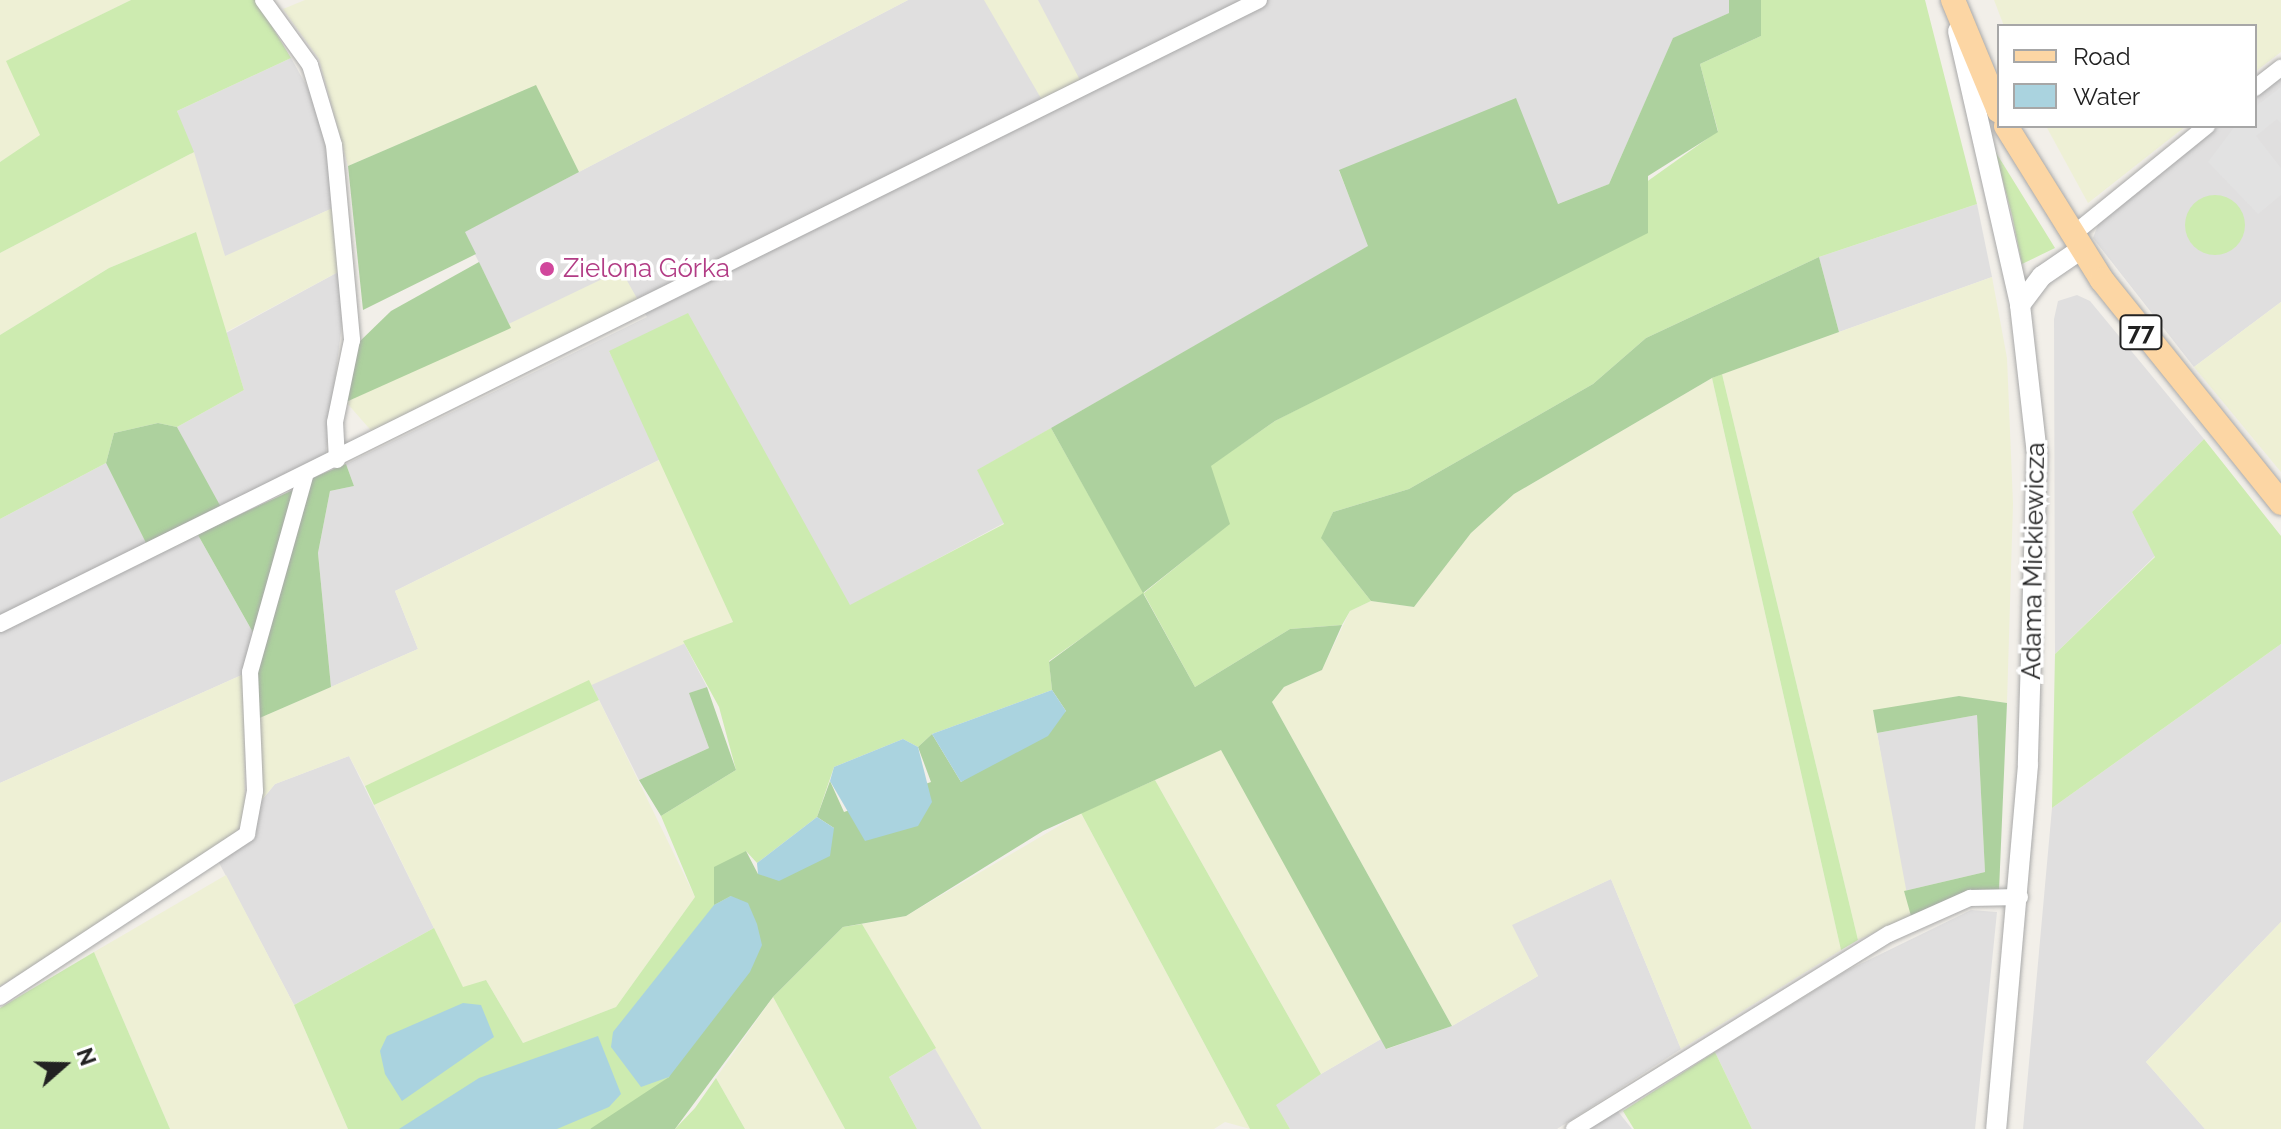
<!DOCTYPE html>
<meta charset="utf-8">
<style>
body{margin:0}
#map{position:relative;width:2281px;height:1129px;overflow:hidden;background:#f2efe9;font-family:Raleway,sans-serif}
div>[style]{position:absolute}
.residential>*{inset:0;background:#e0dfdf}
.farmland>*{inset:0;background:#eef0d5}
.grass>*{inset:0;background:#cdebb0}
.round{border-radius:50%}
.forest>*{inset:0;background:#add19e}
.parking>*{inset:0;background:#e2e2e2}
.water>*{inset:0;background:#aad3df}
.roads{filter:drop-shadow(0 0 2px #a9a9a9) drop-shadow(0 0 2px #a9a9a9)}
.minor>*{height:16px;margin:-8px;padding:0 8px;transform-origin:8px;border-radius:8px;background:#fff}
.tertiary>*{height:20px;margin:-10px;padding:0 10px;transform-origin:10px;border-radius:10px;background:#fff}
.primary>*{height:24px;margin:-12px;padding:0 12px;transform-origin:12px;border-radius:12px;background:#fcd6a4}
.dots>*{width:22px;height:22px;translate:-50% -50%;box-sizing:border-box;border:4px solid #fff;border-radius:50%}
span{translate:-50% -50%;white-space:nowrap;text-align:center;line-height:1.15;-webkit-text-stroke:7px #fff;paint-order:stroke}
.shield-label span{padding:2px 6px;background:#fff;border:2px solid;border-radius:6px;-webkit-text-stroke-width:0}
.shield-label{font-size:24px;color:#222;font-weight:700}
.hotel-label{font-size:26px;color:#b23c85}
.left{translate:0 -50%;text-align:left}
.street-label{font-size:26px;color:#222}
.legend{position:absolute;left:1997px;top:24px;width:260px;height:104px;box-sizing:border-box;background:#fff;border:2px solid #a7a7a7;margin:0;padding:10px 14px;list-style:none;font-size:24px;color:#222}
.legend li{display:flex;align-items:center;gap:16px;height:40px}
.legend b{width:40px;border:2px solid #a7a7a7}
.north{position:absolute;left:24px;top:1025px;width:80px;height:80px;-webkit-text-stroke:6px #fff;paint-order:stroke;rotate:70deg;font-size:22px;font-weight:700;line-height:32px;text-align:center;color:#222}
.north::after{content:'';display:block;margin:auto;width:28px;height:36px;background:#222;clip-path:polygon(50% 0,100% 100%,50% 72%,0 100%)}
</style>
<div id="map">
<div class="residential">
<i style="clip-path:polygon(908px 0,1729px 0,1729px 13px,1673px 39px,1609px 184px,1558px 204px,1339px 171px,1369px 246px,978px 470px,1004px 523px,850px 606px,743px 418px,609px 351px,661px 459px,395px 591px,418px 649px,331px 687px,318px 553px,330px 491px,354px 486px,346px 464px,647px 317px,621px 271px,511px 328px,464px 232px)"></i>
<i style="clip-path:polygon(291px 58px,319px 108px,335px 207px,225px 257px,177px 111px)"></i>
<i style="clip-path:polygon(2281px 76px,2281px 302px,2194px 367px,2093px 238px,2100px 220px,2219px 126px,2255px 126px,2255px 97px)"></i>
<i style="clip-path:polygon(1977px 204px,1992px 277px,1839px 332px,1819px 257px)"></i>
<i style="clip-path:polygon(340px 271px,342px 324px,325px 459px,220px 509px,177px 427px,244px 390px,226px 333px)"></i>
<i style="clip-path:polygon(2077px 295px,2090px 301px,2204px 439px,2132px 512px,2155px 556px,2055px 654px,2054px 319px,2058px 301px)"></i>
<i style="clip-path:polygon(106px 463px,153px 557px,198px 535px,255px 636px,244px 674px,0 783px,0 519px)"></i>
<i style="clip-path:polygon(683px 641px,707px 687px,690px 693px,709px 748px,639px 780px,589px 680px)"></i>
<i style="clip-path:polygon(2281px 644px,2281px 922px,2146px 1062px,2205px 1129px,2023px 1129px,2052px 808px)"></i>
<i style="clip-path:polygon(1977px 715px,1985px 872px,1904px 891px,1877px 733px)"></i>
<i style="clip-path:polygon(349px 756px,434px 928px,294px 1005px,216px 857px,275px 784px)"></i>
<i style="clip-path:polygon(1611px 879px,1681px 1049px,1557px 1129px,1290px 1129px,1275px 1105px,1321px 1074px,1381px 1039px,1387px 1049px,1452px 1026px,1538px 976px,1511px 925px)"></i>
<i style="clip-path:polygon(1971px 910px,1997px 912px,1975px 1129px,1752px 1129px,1715px 1052px,1846px 971px)"></i>
<i style="clip-path:polygon(936px 1048px,982px 1129px,917px 1129px,889px 1077px)"></i>
<i style="clip-path:polygon(1616px 1109px,1632px 1129px,1584px 1129px)"></i>
</div>
<div class="farmland">
<i style="clip-path:polygon(0 0,131px 0,7px 61px,41px 136px,0 162px)"></i>
<i style="clip-path:polygon(305px 0,908px 0,579px 172px,535px 86px,348px 166px,319px 59px,283px 9px)"></i>
<i style="clip-path:polygon(984px 0,1038px 0,1080px 80px,1042px 100px)"></i>
<i style="clip-path:polygon(1994px 0,2281px 0,2281px 52px,2255px 72px,2255px 26px,2004px 26px)"></i>
<i style="clip-path:polygon(2046px 126px,2186px 126px,2088px 203px)"></i>
<i style="clip-path:polygon(194px 152px,225px 256px,335px 207px,340px 271px,226px 332px,237px 366px,155px 405px,196px 232px,109px 268px,0 335px,0 253px)"></i>
<i style="clip-path:polygon(621px 270px,639px 302px,375px 435px,346px 402px)"></i>
<i style="clip-path:polygon(1992px 277px,2007px 358px,2013px 504px,2007px 703px,1959px 696px,1873px 711px,1911px 916px,1858px 940px,1722px 374px)"></i>
<i style="clip-path:polygon(2281px 302px,2281px 472px,2194px 367px)"></i>
<i style="clip-path:polygon(1712px 378px,1841px 950px,1681px 1049px,1611px 879px,1512px 925px,1538px 976px,1452px 1026px,1272px 702px,1284px 687px,1322px 670px,1350px 611px,1371px 601px,1414px 607px,1471px 533px,1514px 494px)"></i>
<i style="clip-path:polygon(661px 459px,733px 622px,365px 786px,349px 756px,275px 784px,260px 802px,255px 720px,418px 649px,395px 591px)"></i>
<i style="clip-path:polygon(244px 674px,245px 821px,216px 857px,0 986px,0 783px)"></i>
<i style="clip-path:polygon(599px 700px,695px 897px,616px 1007px,523px 1043px,486px 980px,463px 988px,374px 805px)"></i>
<i style="clip-path:polygon(1221px 749px,1381px 1039px,1321px 1074px,1155px 780px)"></i>
<i style="clip-path:polygon(1081px 813px,1250px 1129px,1225px 1122px,1214px 1129px,982px 1129px,862px 924px,906px 916px)"></i>
<i style="clip-path:polygon(226px 875px,294px 1005px,348px 1129px,170px 1129px,94px 952px)"></i>
<i style="clip-path:polygon(2281px 922px,2281px 1129px,2205px 1129px,2146px 1062px)"></i>
<i style="clip-path:polygon(773px 997px,845px 1129px,745px 1129px,716px 1078px)"></i>
</div>
<div class="grass">
<i style="clip-path:polygon(131px 0,256px 0,291px 58px,177px 111px,194px 152px,0 253px,0 162px,40px 135px,6px 61px)"></i>
<i style="clip-path:polygon(1761px 0,1925px 0,1977px 204px,1819px 257px,1646px 338px,1593px 384px,1409px 489px,1333px 512px,1322px 539px,1371px 601px,1350px 611px,1342px 625px,1290px 629px,1195px 687px,1144px 594px,1049px 661px,1052px 690px,932px 734px,918px 747px,903px 739px,834px 767px,817px 817px,757px 863px,746px 851px,714px 904px,731px 896px,717px 1026px,669px 1077px,614px 1119px,590px 1129px,348px 1129px,294px 1005px,434px 928px,463px 987px,486px 980px,523px 1043px,616px 1007px,695px 897px,661px 816px,736px 770px,719px 707px,683px 641px,733px 622px,609px 351px,688px 313px,850px 605px,1004px 524px,977px 470px,1051px 428px,1144px 593px,1229px 524px,1210px 466px,1275px 421px,1409px 351px,1718px 131px,1700px 64px,1761px 36px)"></i>
<i style="clip-path:polygon(1995px 151px,2055px 248px,2022px 264px,2012px 215px)"></i>
<i class="round" style="left:2185px;top:195px;width:60px;height:60px"></i>
<i style="clip-path:polygon(196px 232px,244px 390px,177px 427px,158px 423px,114px 433px,106px 463px,0 519px,0 335px,109px 268px)"></i>
<i style="clip-path:polygon(1722px 374px,1858px 940px,1841px 950px,1712px 378px)"></i>
<i style="clip-path:polygon(2204px 439px,2281px 536px,2281px 644px,2052px 808px,2055px 654px,2155px 557px,2132px 512px)"></i>
<i style="clip-path:polygon(589px 680px,599px 700px,374px 805px,365px 786px)"></i>
<i style="clip-path:polygon(1155px 780px,1321px 1074px,1276px 1105px,1290px 1129px,1250px 1129px,1081px 813px)"></i>
<i style="clip-path:polygon(862px 924px,936px 1048px,889px 1077px,917px 1129px,845px 1129px,773px 997px,843px 927px)"></i>
<i style="clip-path:polygon(94px 952px,170px 1129px,0 1129px,0 1008px)"></i>
<i style="clip-path:polygon(1715px 1052px,1752px 1129px,1634px 1129px,1623px 1111px)"></i>
<i style="clip-path:polygon(716px 1078px,745px 1129px,675px 1129px,695px 1108px)"></i>
</div>
<div class="forest">
<i style="clip-path:polygon(1729px 0,1761px 0,1761px 36px,1700px 64px,1718px 132px,1648px 176px,1648px 233px,1275px 421px,1211px 466px,1230px 524px,1143px 593px,1195px 687px,1290px 629px,1342px 625px,1322px 670px,1284px 687px,1272px 702px,1452px 1026px,1386px 1049px,1221px 750px,1043px 831px,906px 916px,843px 927px,773px 997px,675px 1129px,590px 1129px,669px 1077px,731px 896px,714px 905px,714px 867px,746px 851px,758px 874px,834px 828px,817px 817px,830px 781px,844px 812px,931px 782px,918px 747px,932px 734px,961px 782px,1066px 711px,1052px 690px,1049px 662px,1143px 593px,1051px 428px,1368px 246px,1339px 170px,1516px 98px,1558px 204px,1609px 184px,1673px 38px,1729px 13px)"></i>
<i style="clip-path:polygon(536px 85px,579px 172px,465px 232px,476px 254px,363px 310px,348px 166px)"></i>
<i style="clip-path:polygon(1819px 257px,1839px 332px,1712px 378px,1514px 494px,1471px 533px,1414px 607px,1371px 601px,1321px 538px,1333px 512px,1409px 489px,1593px 384px,1646px 338px)"></i>
<i style="clip-path:polygon(479px 262px,511px 328px,346px 402px,356px 345px,391px 311px)"></i>
<i style="clip-path:polygon(158px 423px,177px 427px,228px 520px,295px 489px,255px 636px,198px 535px,153px 557px,106px 463px,114px 433px)"></i>
<i style="clip-path:polygon(346px 464px,354px 486px,330px 491px,318px 553px,331px 687px,255px 720px,256px 674px,310px 479px)"></i>
<i style="clip-path:polygon(707px 687px,736px 770px,661px 816px,639px 780px,709px 748px,689px 693px)"></i>
<i style="clip-path:polygon(1959px 696px,2007px 703px,1999px 891px,1911px 916px,1904px 891px,1985px 872px,1977px 715px,1877px 733px,1873px 710px)"></i>
</div>
<div class="parking">
<i style="clip-path:polygon(2281px 87px,2281px 123px,2277px 119px,2256px 136px,2281px 168px,2281px 195px,2258px 214px,2208px 162px,2235px 126px,2255px 126px,2255px 107px)"></i>
</div>
<div class="water">
<i style="clip-path:polygon(1052px 690px,1066px 711px,1048px 736px,961px 782px,932px 734px)"></i>
<i style="clip-path:polygon(903px 739px,918px 747px,932px 802px,918px 826px,865px 841px,830px 781px,834px 767px)"></i>
<i style="clip-path:polygon(817px 817px,834px 828px,830px 856px,779px 881px,758px 874px,757px 863px)"></i>
<i style="clip-path:polygon(731px 896px,748px 903px,757px 924px,762px 945px,750px 972px,669px 1077px,641px 1087px,611px 1047px,613px 1032px,714px 905px)"></i>
<i style="clip-path:polygon(463px 1003px,481px 1005px,494px 1037px,402px 1101px,385px 1074px,380px 1051px,387px 1036px)"></i>
<i style="clip-path:polygon(598px 1036px,621px 1094px,609px 1107px,557px 1129px,399px 1129px,479px 1078px)"></i>
</div>
<div class="roads">
<div class="minor">
<i style="left:263px;top:0;width:80px;rotate:54.1deg"></i>
<i style="left:310px;top:65px;width:84px;rotate:73.3deg"></i>
<i style="left:334px;top:145px;width:196px;rotate:84.7deg"></i>
<i style="left:352px;top:340px;width:84px;rotate:101.7deg"></i>
<i style="left:335px;top:422px;width:38px;rotate:87deg"></i>
<i style="left:2255px;top:88px;width:33px;rotate:-38deg"></i>
<i style="left:2071px;top:236px;width:175px;rotate:-39deg"></i>
<i style="left:0;top:624px;width:1405px;rotate:-26.36deg"></i>
<i style="left:0;top:997px;width:296px;rotate:-33.4deg"></i>
<i style="left:247px;top:834px;width:44px;rotate:-79.5deg"></i>
<i style="left:255px;top:791px;width:119px;rotate:-92.4deg"></i>
<i style="left:250px;top:672px;width:204px;rotate:-74.3deg"></i>
<i style="left:1574px;top:1129px;width:370px;rotate:-31.8deg"></i>
<i style="left:1889px;top:934px;width:89px;rotate:-24deg"></i>
<i style="left:1970px;top:898px;width:50px;rotate:-1.1deg"></i>
</div>
<div class="tertiary">
<i style="left:1958px;top:31px;width:281px;rotate:77.2deg"></i>
<i style="left:2020px;top:305px;width:150px;rotate:83.5deg"></i>
<i style="left:2037px;top:454px;width:311px;rotate:91.7deg"></i>
<i style="left:2028px;top:765px;width:365px;rotate:95deg"></i>
<i style="left:2020px;top:305px;width:36px;rotate:-53deg"></i>
<i style="left:2042px;top:276px;width:46px;rotate:-34.4deg"></i>
</div>
<div class="primary">
<i style="left:1953px;top:0;width:120px;rotate:67.5deg"></i>
<i style="left:2006px;top:126px;width:181px;rotate:58.1deg"></i>
<i style="left:2102px;top:280px;width:286px;rotate:51.2deg"></i>
</div>
</div>
<div class="dots">
<i style="left:547px;top:269px;background:#d1479c"></i>
</div>
<div class="shield-label">
<span style="left:2141px;top:332px">77</span>
</div>
<div class="hotel-label">
<span class="left" style="left:563px;top:269px">Zielona Górka</span>
</div>
<div class="street-label">
<span style="left:2034px;top:561px;rotate:-89deg">Adama Mickiewicza</span>
</div>
<ul class="legend">
<li><b style="height:10px;background:#fcd6a4"></b>Road</li>
<li><b style="height:22px;background:#aad3df"></b>Water</li>
</ul>
<div class="north">N</div>
</div>
